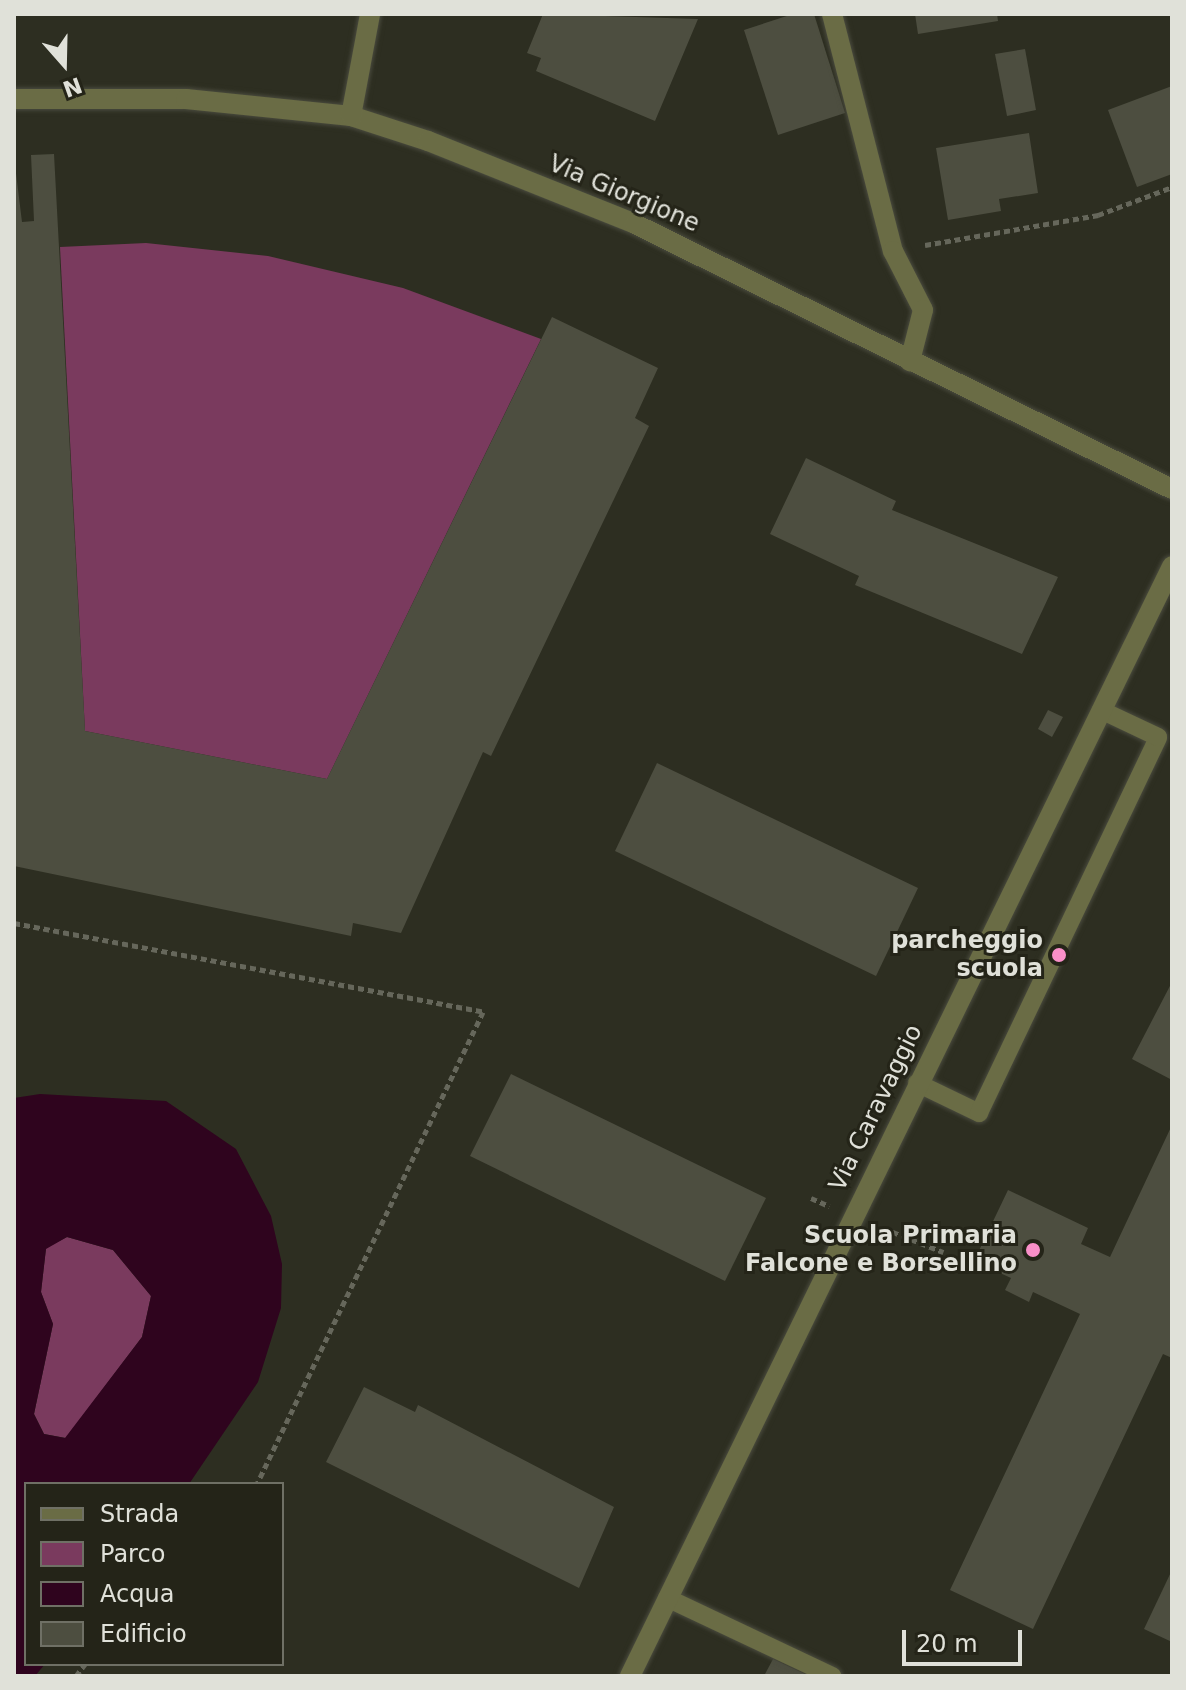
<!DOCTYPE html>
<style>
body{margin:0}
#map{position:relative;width:1186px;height:1690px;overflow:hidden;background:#2d2e21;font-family:"DejaVu Sans",sans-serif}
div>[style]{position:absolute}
.green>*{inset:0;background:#7a3a5e}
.water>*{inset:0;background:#2f041e}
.building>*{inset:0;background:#4d4e40}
.path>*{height:5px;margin-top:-2.5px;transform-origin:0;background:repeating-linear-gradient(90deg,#66675b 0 6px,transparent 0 10px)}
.roads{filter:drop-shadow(0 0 2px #4a4b3e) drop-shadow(0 0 2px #4a4b3e)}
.lane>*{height:18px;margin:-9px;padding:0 9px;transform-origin:9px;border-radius:9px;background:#6a6c45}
.street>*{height:20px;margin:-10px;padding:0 10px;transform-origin:10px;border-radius:10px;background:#6a6c45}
.dots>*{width:22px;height:22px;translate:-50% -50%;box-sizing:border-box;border:4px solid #242418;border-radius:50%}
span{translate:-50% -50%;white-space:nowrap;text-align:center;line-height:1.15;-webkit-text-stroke:6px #242418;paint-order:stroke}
.street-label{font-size:24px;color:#e0e1d9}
.poi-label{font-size:24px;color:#e0e1d9;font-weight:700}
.right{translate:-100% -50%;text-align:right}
.frame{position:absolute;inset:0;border:16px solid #e0e1d9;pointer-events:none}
.legend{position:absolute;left:24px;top:1482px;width:260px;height:184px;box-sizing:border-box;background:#242418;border:2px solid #6f7065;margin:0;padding:10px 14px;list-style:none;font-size:24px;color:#e0e1d9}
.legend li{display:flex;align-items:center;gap:16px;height:40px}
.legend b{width:40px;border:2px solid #6f7065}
.north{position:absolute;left:24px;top:24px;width:80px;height:80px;-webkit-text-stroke:6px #242418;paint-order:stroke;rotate:160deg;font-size:22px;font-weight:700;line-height:32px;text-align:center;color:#e0e1d9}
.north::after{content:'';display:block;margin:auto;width:28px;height:36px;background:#e0e1d9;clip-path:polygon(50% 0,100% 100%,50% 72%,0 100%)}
.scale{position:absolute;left:902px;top:1630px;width:120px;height:36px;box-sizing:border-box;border:4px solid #e0e1d9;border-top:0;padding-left:10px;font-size:24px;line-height:28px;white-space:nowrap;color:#e0e1d9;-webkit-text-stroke:6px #242418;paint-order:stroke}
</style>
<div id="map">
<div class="green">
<i style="clip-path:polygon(146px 243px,268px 256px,403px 288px,541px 339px,327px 779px,85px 731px,60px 247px)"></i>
<i style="clip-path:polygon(67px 1237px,113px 1250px,151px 1296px,142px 1337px,66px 1438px,44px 1434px,34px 1414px,53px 1324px,41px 1292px,46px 1248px)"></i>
</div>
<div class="water">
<i style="clip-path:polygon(evenodd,40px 1094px,166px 1101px,236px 1149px,271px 1216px,282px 1264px,281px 1308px,258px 1382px,189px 1484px,26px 1484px,26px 1664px,45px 1664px,35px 1676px,14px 1676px,14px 1098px,40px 1094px,67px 1237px,113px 1250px,151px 1296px,142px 1337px,65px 1438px,44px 1434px,34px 1414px,53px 1324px,41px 1292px,46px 1249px,67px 1237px)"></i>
</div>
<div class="building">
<i style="clip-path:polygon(543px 14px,698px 19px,655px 121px,536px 71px,541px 58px,527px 53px)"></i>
<i style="clip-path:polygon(793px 14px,814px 14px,845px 113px,778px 135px,744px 30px)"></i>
<i style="clip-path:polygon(915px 14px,997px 14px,998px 21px,918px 34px)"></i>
<i style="clip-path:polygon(1025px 49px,1036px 110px,1007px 116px,995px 54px)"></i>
<i style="clip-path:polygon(1172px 86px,1172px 174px,1137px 187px,1108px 110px)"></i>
<i style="clip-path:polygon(1029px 133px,1038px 193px,999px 199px,1001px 211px,948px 220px,936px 148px)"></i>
<i style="clip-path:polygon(54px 154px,85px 731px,327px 779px,552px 317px,658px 368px,635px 418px,649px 426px,491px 756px,483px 752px,401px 933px,353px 923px,351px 936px,14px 866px,14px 157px,22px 222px,34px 221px,31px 155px)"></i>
<i style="clip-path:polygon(806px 458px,896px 501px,892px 510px,1058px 577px,1022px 654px,855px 585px,859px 576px,770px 534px)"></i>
<i style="clip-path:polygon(1048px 710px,1063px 717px,1052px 737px,1038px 729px)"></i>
<i style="clip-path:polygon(657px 763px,918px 888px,876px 976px,615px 851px)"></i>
<i style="clip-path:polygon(1172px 982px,1172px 1080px,1132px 1059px)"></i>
<i style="clip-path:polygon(511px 1074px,766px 1198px,725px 1281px,470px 1156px)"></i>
<i style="clip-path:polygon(1172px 1125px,1172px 1358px,1163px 1354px,1033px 1629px,950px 1590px,1080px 1314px,1033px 1292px,1029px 1302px,1005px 1290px,1011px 1278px,974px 1261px,1008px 1190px,1088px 1228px,1081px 1244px,1110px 1257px)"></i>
<i style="clip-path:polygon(364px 1387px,415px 1412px,418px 1405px,614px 1507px,579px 1588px,326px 1462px)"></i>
<i style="clip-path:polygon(1172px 1570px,1172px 1642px,1144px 1629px)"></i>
<i style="clip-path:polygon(773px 1659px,809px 1676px,764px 1676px)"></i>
</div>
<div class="path">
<i style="left:925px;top:245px;width:176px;rotate:-9.8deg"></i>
<i style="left:1098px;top:215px;width:79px;rotate:-20.7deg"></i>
<i style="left:14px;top:923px;width:477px;rotate:10.7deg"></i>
<i style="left:483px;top:1012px;width:523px;rotate:115.59deg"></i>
<i style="left:811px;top:1198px;width:20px;rotate:24deg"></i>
<i style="left:883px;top:1228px;width:65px;rotate:21.8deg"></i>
<i style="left:76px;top:1676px;width:15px;rotate:-53deg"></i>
</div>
<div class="roads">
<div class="lane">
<i style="left:917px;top:1083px;width:69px;rotate:25.8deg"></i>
<i style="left:979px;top:1113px;width:416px;rotate:-64.5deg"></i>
<i style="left:1158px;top:737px;width:63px;rotate:-154.7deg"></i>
<i style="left:667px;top:1598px;width:183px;rotate:25.3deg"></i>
</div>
<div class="street">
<i style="left:832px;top:14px;width:245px;rotate:75.6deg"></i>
<i style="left:893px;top:251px;width:66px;rotate:63deg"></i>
<i style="left:923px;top:310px;width:53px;rotate:104.3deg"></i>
<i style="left:14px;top:99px;width:172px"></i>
<i style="left:186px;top:99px;width:166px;rotate:5.9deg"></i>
<i style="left:351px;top:116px;width:81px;rotate:18deg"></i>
<i style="left:428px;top:141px;width:223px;rotate:21.8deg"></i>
<i style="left:635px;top:224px;width:599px;rotate:26.27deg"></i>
<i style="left:351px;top:116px;width:104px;rotate:-79.4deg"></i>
<i style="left:630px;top:1676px;width:1235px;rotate:-63.97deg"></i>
</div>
</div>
<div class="dots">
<i style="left:1059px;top:955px;background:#f98fc8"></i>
<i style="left:1033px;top:1250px;background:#f98fc8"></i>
</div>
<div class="street-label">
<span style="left:624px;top:194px;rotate:23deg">Via Giorgione</span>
<span style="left:876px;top:1108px;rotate:-64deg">Via Caravaggio</span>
</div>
<div class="poi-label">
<span class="right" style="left:1043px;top:955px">parcheggio<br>scuola</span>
<span class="right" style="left:1017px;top:1250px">Scuola Primaria<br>Falcone e Borsellino</span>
</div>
<div class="frame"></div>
<ul class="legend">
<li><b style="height:10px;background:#6a6c45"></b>Strada</li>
<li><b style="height:22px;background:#7a3a5e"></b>Parco</li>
<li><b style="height:22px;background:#2f041e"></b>Acqua</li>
<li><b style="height:22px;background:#4d4e40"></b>Edificio</li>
</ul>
<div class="north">N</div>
<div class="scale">20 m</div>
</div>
